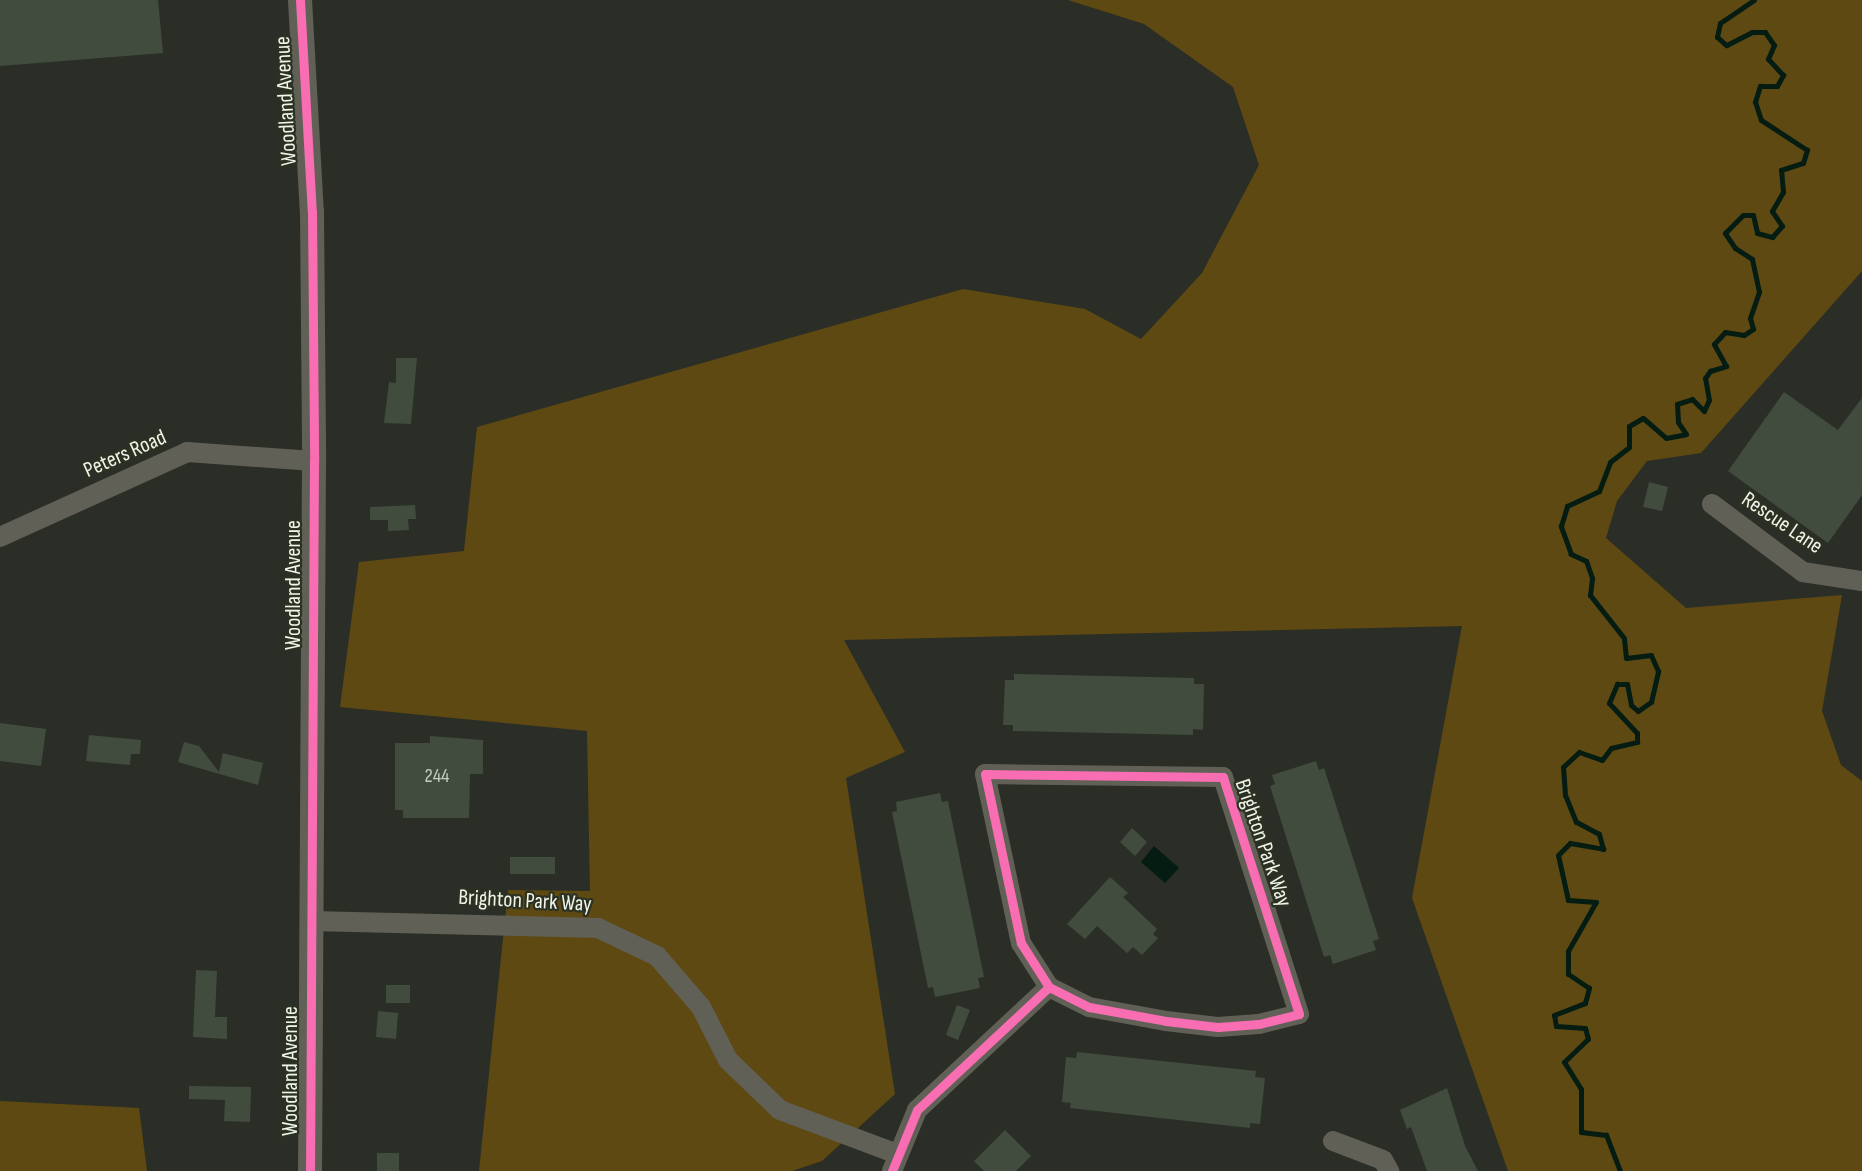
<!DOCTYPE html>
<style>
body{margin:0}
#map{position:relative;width:1862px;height:1171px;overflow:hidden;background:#2b2e26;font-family:"Sofia Sans Condensed",sans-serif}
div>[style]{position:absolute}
.green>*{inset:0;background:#5f4912}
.water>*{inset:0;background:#041c12}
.stream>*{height:5px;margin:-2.5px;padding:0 2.5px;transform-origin:2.5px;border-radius:2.5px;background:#041c12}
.building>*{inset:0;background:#414c3f}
.minor>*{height:20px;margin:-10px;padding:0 10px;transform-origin:10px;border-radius:10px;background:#616057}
.tertiary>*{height:24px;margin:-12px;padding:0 12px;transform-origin:12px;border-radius:12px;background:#616057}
.cycleway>*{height:9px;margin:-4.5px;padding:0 4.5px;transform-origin:4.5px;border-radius:4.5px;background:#f96db3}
span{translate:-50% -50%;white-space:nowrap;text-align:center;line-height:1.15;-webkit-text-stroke:4.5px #2c3222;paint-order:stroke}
.number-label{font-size:20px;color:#c4cabf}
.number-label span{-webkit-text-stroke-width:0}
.street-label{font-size:22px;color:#f0f4ea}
</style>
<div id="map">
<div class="green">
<i style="clip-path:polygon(1068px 0,1862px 0,1862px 271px,1701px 453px,1647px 461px,1617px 501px,1606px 538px,1686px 608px,1842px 595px,1822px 711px,1841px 765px,1862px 781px,1862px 1171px,1508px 1171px,1412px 898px,1462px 626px,844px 640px,905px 752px,846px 778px,895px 1094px,822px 1161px,792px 1171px,479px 1171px,508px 890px,590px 891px,587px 731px,340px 707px,359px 562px,464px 551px,477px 427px,963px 289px,1085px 309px,1141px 339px,1202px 273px,1259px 165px,1233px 87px,1144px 24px)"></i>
<i style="clip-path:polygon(0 1101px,139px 1108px,147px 1171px,0 1171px)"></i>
</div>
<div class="water">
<i style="clip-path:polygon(1154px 846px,1179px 868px,1165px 883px,1141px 862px)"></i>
</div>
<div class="stream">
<i style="left:1620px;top:1171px;width:39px;rotate:-111deg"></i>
<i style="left:1606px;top:1135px;width:25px;rotate:-173deg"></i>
<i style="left:1581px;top:1132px;width:43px;rotate:-90deg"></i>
<i style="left:1581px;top:1089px;width:32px;rotate:-122deg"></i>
<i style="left:1564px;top:1062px;width:33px;rotate:-44deg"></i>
<i style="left:1588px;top:1039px;width:11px;rotate:-105deg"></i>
<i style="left:1585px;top:1028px;width:29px;rotate:-176deg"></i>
<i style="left:1556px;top:1026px;width:11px;rotate:-100deg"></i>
<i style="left:1554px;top:1015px;width:33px;rotate:-21deg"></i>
<i style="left:1585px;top:1003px;width:16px;rotate:-75deg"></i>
<i style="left:1589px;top:988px;width:25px;rotate:-146deg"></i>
<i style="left:1568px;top:974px;width:23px;rotate:-90deg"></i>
<i style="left:1568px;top:951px;width:56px;rotate:-60.3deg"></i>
<i style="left:1596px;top:902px;width:28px;rotate:-176deg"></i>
<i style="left:1568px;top:900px;width:46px;rotate:-102.5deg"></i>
<i style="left:1558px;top:855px;width:17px;rotate:-45deg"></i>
<i style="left:1570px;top:843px;width:34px;rotate:10deg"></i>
<i style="left:1603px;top:849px;width:16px;rotate:-105deg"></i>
<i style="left:1599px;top:834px;width:26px;rotate:-152deg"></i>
<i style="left:1576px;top:822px;width:29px;rotate:-112deg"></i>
<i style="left:1565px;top:795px;width:28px;rotate:-94deg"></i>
<i style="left:1563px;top:767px;width:22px;rotate:-43deg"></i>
<i style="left:1579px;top:752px;width:24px;rotate:19deg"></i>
<i style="left:1602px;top:760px;width:15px;rotate:-53deg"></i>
<i style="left:1611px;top:748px;width:27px;rotate:-13deg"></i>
<i style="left:1637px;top:742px;width:9px;rotate:-90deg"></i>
<i style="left:1637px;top:733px;width:41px;rotate:-133deg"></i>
<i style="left:1609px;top:703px;width:21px;rotate:-67deg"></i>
<i style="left:1617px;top:684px;width:10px"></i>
<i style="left:1627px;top:684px;width:21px;rotate:79deg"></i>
<i style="left:1631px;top:705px;width:9px;rotate:41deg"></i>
<i style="left:1638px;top:711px;width:16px;rotate:-35deg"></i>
<i style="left:1651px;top:702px;width:32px;rotate:-77deg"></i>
<i style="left:1658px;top:671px;width:17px;rotate:-114deg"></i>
<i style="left:1651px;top:655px;width:25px;rotate:173deg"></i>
<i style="left:1626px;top:658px;width:20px;rotate:-96deg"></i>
<i style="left:1624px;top:638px;width:55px;rotate:-128.3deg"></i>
<i style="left:1590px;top:595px;width:17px;rotate:-83deg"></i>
<i style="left:1592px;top:578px;width:18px;rotate:-109deg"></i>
<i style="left:1586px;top:561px;width:17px;rotate:-155deg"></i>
<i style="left:1571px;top:554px;width:30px;rotate:-110deg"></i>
<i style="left:1561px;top:526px;width:21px;rotate:-73deg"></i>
<i style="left:1567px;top:506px;width:35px;rotate:-25deg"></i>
<i style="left:1599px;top:491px;width:31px;rotate:-69deg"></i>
<i style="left:1610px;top:462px;width:24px;rotate:-38deg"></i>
<i style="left:1629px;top:447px;width:21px;rotate:-90deg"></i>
<i style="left:1629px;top:426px;width:16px;rotate:-30deg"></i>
<i style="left:1643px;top:418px;width:30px;rotate:41deg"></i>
<i style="left:1666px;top:438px;width:20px;rotate:-11deg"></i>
<i style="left:1686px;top:434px;width:14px;rotate:-124deg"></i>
<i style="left:1678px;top:422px;width:18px;rotate:-93deg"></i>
<i style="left:1677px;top:404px;width:16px;rotate:-18deg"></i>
<i style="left:1692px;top:399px;width:17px;rotate:45deg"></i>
<i style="left:1704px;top:411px;width:12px;rotate:-66deg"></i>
<i style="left:1709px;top:400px;width:22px;rotate:-100deg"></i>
<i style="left:1705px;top:378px;width:9px;rotate:-54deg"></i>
<i style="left:1710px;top:371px;width:17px;rotate:-17deg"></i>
<i style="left:1726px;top:366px;width:25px;rotate:-119deg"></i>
<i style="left:1714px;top:344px;width:16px;rotate:-47deg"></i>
<i style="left:1725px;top:332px;width:19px;rotate:9deg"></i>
<i style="left:1744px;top:335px;width:11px;rotate:-34deg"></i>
<i style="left:1753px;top:329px;width:11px;rotate:-105deg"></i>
<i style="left:1750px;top:318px;width:28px;rotate:-71deg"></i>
<i style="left:1759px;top:292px;width:34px;rotate:-102deg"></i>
<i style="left:1752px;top:259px;width:20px;rotate:-147deg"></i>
<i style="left:1735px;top:248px;width:18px;rotate:-124deg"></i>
<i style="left:1725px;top:233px;width:25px;rotate:-45deg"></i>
<i style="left:1743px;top:215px;width:10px"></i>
<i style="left:1753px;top:215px;width:18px;rotate:77deg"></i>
<i style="left:1757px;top:233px;width:16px;rotate:15deg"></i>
<i style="left:1772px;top:237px;width:15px;rotate:-48deg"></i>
<i style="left:1782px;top:226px;width:18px;rotate:-124deg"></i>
<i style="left:1772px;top:211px;width:22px;rotate:-60deg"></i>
<i style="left:1783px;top:192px;width:22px;rotate:-95deg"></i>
<i style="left:1781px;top:170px;width:23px;rotate:-18deg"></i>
<i style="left:1803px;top:163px;width:14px;rotate:-73deg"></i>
<i style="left:1807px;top:150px;width:55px;rotate:-146.9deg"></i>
<i style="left:1761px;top:120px;width:19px;rotate:-108deg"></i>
<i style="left:1755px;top:102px;width:17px;rotate:-73deg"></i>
<i style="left:1760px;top:86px;width:17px"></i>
<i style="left:1777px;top:86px;width:13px;rotate:-61deg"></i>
<i style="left:1783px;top:75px;width:22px;rotate:-133deg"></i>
<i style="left:1768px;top:59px;width:15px;rotate:-67deg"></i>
<i style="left:1774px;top:45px;width:16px;rotate:-125deg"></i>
<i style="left:1765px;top:32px;width:13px;rotate:180deg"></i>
<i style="left:1752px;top:32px;width:29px;rotate:153deg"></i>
<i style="left:1726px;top:45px;width:12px;rotate:-138deg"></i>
<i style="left:1717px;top:37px;width:14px;rotate:-78deg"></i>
<i style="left:1720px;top:23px;width:41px;rotate:-34.1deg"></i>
</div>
<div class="building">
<i style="clip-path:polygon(0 0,158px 0,163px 53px,0 66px)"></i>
<i style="clip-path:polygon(396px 358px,417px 358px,411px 424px,384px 423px,389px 382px,396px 383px)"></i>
<i style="clip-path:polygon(1784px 392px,1838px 430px,1862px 398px,1862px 495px,1828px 543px,1728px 471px)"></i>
<i style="clip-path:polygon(1649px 482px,1668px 487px,1662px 511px,1643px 507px)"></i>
<i style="clip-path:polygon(415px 505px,416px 519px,408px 519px,409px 530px,388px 531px,388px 520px,370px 520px,370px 507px)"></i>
<i style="clip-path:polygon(1014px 674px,1194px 678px,1194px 684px,1204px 684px,1203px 730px,1193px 729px,1193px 735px,1013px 731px,1013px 725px,1003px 725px,1005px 680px,1014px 680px)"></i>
<i style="clip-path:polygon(0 723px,46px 729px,41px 766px,0 761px)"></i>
<i style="clip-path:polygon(89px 735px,141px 740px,140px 754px,131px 754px,130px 765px,86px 761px)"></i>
<i style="clip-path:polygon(430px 736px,483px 740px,483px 774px,470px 774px,469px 818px,403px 818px,403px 810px,395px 810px,395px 743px,430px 743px)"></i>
<i style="clip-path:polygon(184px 742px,199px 746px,219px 772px,223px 753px,263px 763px,258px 785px,178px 762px)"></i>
<i style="clip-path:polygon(1316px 761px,1319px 770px,1324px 768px,1379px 939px,1373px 941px,1376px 950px,1333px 964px,1330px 955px,1324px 957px,1270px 786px,1275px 784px,1272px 775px)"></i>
<i style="clip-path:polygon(940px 793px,942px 802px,948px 801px,984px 977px,978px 978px,980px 988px,935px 997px,933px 987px,928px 988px,892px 812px,897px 811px,896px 802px)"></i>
<i style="clip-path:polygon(1132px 828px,1147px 842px,1135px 856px,1120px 842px)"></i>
<i style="clip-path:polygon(510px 857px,555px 857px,555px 874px,510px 874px)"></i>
<i style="clip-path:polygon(1110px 877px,1128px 893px,1123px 897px,1157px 929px,1153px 934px,1158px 938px,1142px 955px,1133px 947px,1127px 953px,1097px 926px,1085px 939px,1067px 924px)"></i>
<i style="clip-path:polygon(196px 970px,217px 971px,215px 1017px,227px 1017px,227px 1039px,193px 1037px)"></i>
<i style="clip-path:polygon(386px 985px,410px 985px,410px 1003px,386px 1003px)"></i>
<i style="clip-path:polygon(957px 1005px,970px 1010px,958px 1040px,946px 1035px)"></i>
<i style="clip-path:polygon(378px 1011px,398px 1013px,396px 1039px,376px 1037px)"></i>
<i style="clip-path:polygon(1077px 1052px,1256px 1071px,1255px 1077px,1265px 1078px,1260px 1124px,1250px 1123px,1250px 1128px,1070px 1108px,1071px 1103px,1062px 1102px,1066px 1057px,1076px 1058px)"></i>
<i style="clip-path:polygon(189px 1086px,251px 1087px,250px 1122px,224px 1121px,225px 1100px,189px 1099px)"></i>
<i style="clip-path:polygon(1447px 1088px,1465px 1146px,1478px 1171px,1427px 1171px,1411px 1127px,1407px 1129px,1400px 1110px)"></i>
<i style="clip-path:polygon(1005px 1130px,1031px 1156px,1016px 1171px,984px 1171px,974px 1161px)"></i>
<i style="clip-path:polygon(377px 1153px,399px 1153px,399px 1171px,377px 1171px)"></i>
</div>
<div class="minor">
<i style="left:1712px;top:504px;width:114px;rotate:36.8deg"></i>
<i style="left:1803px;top:572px;width:60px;rotate:8.7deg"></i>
<i style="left:0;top:537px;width:205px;rotate:-24.4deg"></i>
<i style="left:187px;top:452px;width:127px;rotate:4.1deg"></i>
<i style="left:311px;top:921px;width:287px;rotate:1.4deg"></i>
<i style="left:598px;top:928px;width:65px;rotate:25.4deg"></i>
<i style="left:657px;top:956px;width:67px;rotate:49.2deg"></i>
<i style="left:701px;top:1007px;width:59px;rotate:63deg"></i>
<i style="left:728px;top:1060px;width:72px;rotate:43.9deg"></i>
<i style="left:780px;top:1110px;width:125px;rotate:20.6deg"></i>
<i style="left:1333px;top:1141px;width:53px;rotate:20.8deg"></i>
<i style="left:1383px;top:1160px;width:13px;rotate:61deg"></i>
<i style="left:892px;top:1171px;width:66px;rotate:-67.7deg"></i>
<i style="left:917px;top:1110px;width:180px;rotate:-43deg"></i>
<i style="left:1049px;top:987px;width:45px;rotate:26.6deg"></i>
<i style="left:1089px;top:1007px;width:78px;rotate:10.3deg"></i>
<i style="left:1166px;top:1021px;width:52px;rotate:6.6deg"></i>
<i style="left:1218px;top:1027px;width:41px;rotate:-4.2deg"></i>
<i style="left:1259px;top:1024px;width:41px;rotate:-14deg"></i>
<i style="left:1299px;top:1014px;width:249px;rotate:-107.8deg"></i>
<i style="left:1223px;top:777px;width:238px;rotate:-179.3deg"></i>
<i style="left:985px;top:774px;width:173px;rotate:78deg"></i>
<i style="left:1021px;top:943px;width:52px;rotate:57.5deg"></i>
</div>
<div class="tertiary">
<i style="left:300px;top:0;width:212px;rotate:86.8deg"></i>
<i style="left:312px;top:212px;width:249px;rotate:89.5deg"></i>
<i style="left:314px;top:461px;width:710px;rotate:90.32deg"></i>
</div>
<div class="cycleway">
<i style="left:300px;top:0;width:212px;rotate:86.8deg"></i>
<i style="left:312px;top:212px;width:249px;rotate:89.5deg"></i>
<i style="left:314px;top:461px;width:710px;rotate:90.32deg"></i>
<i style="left:892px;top:1171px;width:66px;rotate:-67.7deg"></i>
<i style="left:917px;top:1110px;width:180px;rotate:-43deg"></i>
<i style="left:1049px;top:987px;width:45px;rotate:26.6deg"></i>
<i style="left:1089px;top:1007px;width:78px;rotate:10.3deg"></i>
<i style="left:1166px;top:1021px;width:52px;rotate:6.6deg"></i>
<i style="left:1218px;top:1027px;width:41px;rotate:-4.2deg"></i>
<i style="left:1259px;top:1024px;width:41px;rotate:-14deg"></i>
<i style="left:1299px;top:1014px;width:249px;rotate:-107.8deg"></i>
<i style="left:1223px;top:777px;width:238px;rotate:-179.3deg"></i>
<i style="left:985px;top:774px;width:173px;rotate:78deg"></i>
<i style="left:1021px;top:943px;width:52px;rotate:57.5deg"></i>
</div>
<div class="number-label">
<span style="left:437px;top:776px">244</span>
</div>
<div class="street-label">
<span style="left:286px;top:101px;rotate:-93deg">Woodland Avenue</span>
<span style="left:125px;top:454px;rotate:-24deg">Peters Road</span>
<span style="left:1782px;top:523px;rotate:34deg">Rescue Lane</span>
<span style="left:294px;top:585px;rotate:-90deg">Woodland Avenue</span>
<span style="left:1263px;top:843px;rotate:71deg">Brighton Park Way</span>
<span style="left:525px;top:901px;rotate:3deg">Brighton Park Way</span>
<span style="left:291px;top:1071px;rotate:-90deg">Woodland Avenue</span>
</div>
</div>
